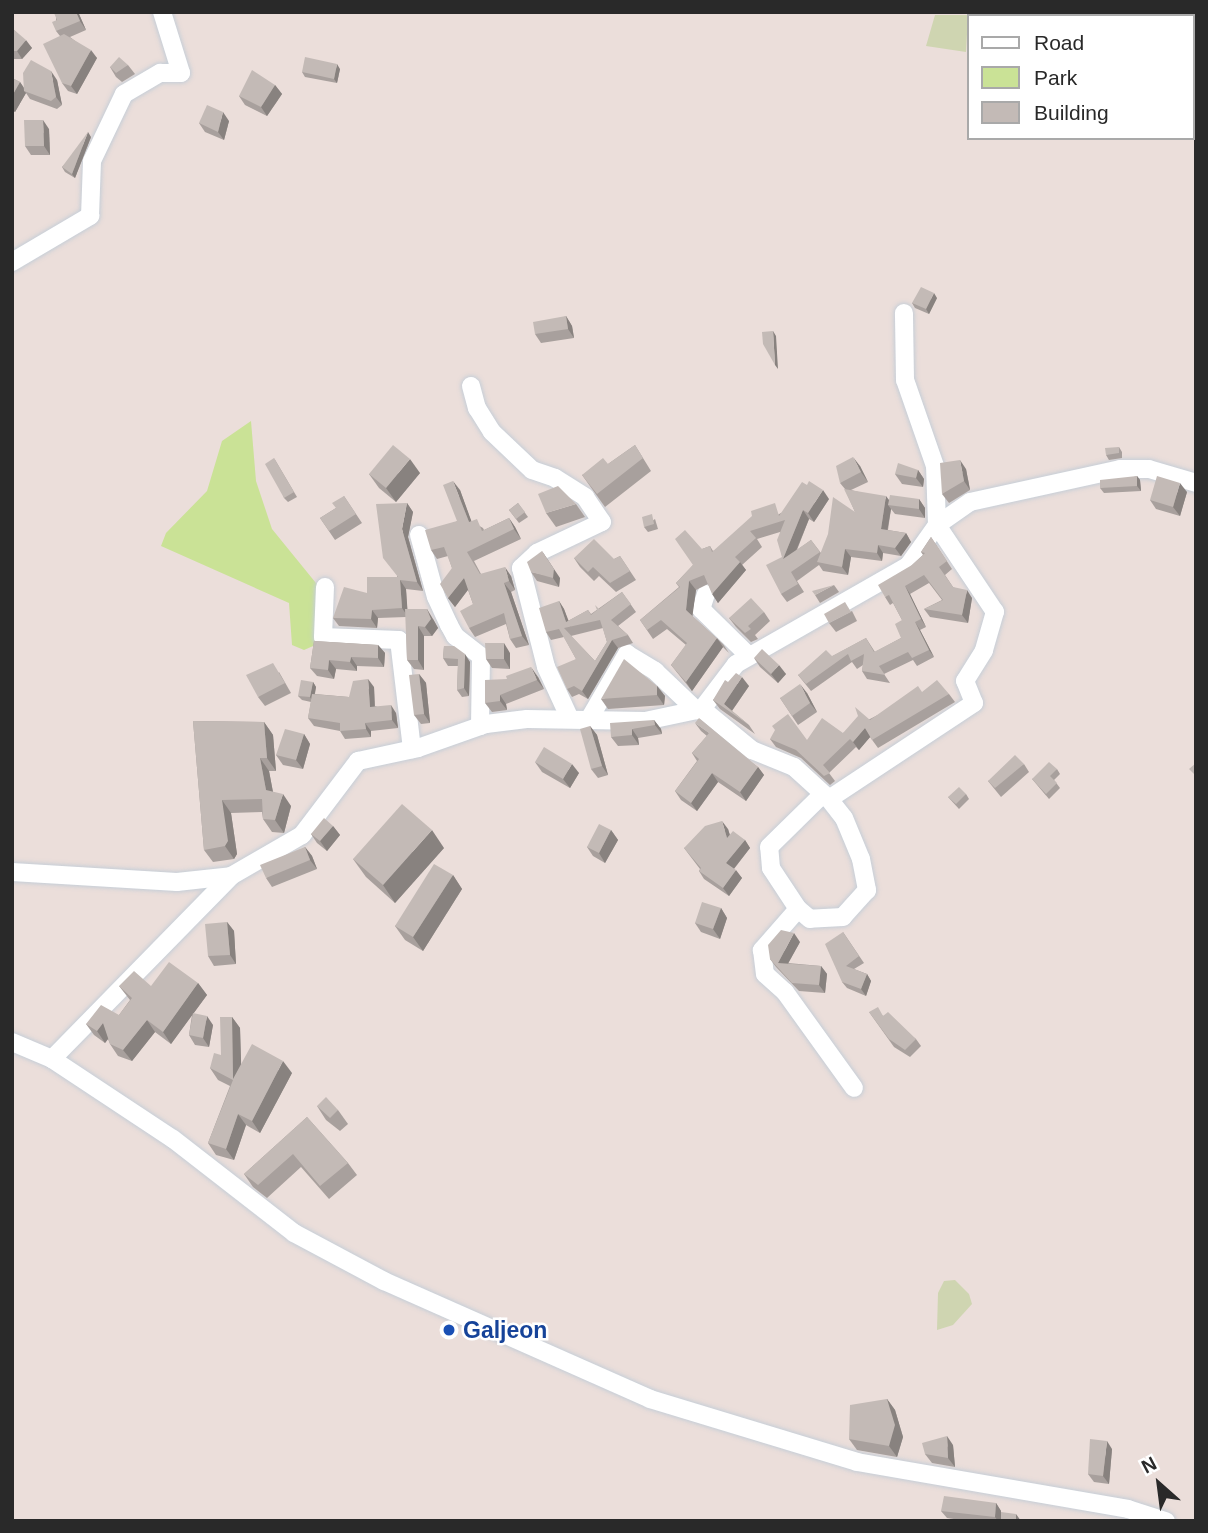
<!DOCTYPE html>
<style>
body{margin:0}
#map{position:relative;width:1208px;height:1533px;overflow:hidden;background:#ebdeda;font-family:Helvetica,sans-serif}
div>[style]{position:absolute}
.green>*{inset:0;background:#cae296}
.cemetery>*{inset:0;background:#cfd5b1}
.roads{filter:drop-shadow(0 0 2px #c6ced7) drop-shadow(0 0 2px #c6ced7)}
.minor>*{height:18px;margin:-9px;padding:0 9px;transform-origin:9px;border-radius:9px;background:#fff}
.wall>*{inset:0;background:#a8a09d}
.shaded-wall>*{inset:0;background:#88827f}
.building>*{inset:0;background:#c3bab6}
.dots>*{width:19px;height:19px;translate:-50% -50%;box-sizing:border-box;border:4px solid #fff;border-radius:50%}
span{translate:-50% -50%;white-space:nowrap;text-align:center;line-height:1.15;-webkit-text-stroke:5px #fff;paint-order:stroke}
.transit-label{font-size:23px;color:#164399;font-weight:700}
.left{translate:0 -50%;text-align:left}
.frame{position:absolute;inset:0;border:14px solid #292929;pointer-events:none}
.legend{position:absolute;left:967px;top:14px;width:228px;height:126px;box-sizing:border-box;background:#fff;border:2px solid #a9a9a9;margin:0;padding:9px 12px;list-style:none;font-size:21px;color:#292929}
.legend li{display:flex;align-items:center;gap:14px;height:35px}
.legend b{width:35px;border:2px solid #a9a9a9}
.north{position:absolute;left:1124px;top:1449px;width:70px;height:70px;-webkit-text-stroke:5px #fff;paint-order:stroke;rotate:332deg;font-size:19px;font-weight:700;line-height:28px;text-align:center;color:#292929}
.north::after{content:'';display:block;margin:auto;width:24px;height:32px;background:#292929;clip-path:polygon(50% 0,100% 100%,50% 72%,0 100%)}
</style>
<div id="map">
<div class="green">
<i style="clip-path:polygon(251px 421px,256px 481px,272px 529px,320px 588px,320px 643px,304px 650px,292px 645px,289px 603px,161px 546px,166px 533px,207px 491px,222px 441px)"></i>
</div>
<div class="cemetery">
<i style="clip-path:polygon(935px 15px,1033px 15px,1034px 16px,968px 16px,966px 52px,926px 46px)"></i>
<i style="clip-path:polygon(955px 1280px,969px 1294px,972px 1304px,953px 1325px,937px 1330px,938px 1293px,944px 1281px)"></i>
</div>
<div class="roads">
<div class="minor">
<i style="left:12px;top:262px;width:91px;rotate:-30.5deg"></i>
<i style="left:90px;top:216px;width:55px;rotate:-87.9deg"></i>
<i style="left:92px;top:161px;width:74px;rotate:-64.5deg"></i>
<i style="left:124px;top:94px;width:42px;rotate:-30.3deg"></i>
<i style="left:160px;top:73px;width:21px"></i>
<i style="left:181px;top:73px;width:64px;rotate:-107.3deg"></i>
<i style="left:471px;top:386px;width:23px;rotate:75deg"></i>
<i style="left:477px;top:408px;width:28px;rotate:58deg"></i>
<i style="left:492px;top:432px;width:55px;rotate:43.5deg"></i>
<i style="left:532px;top:470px;width:24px;rotate:19deg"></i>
<i style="left:555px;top:478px;width:36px;rotate:32deg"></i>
<i style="left:585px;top:497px;width:30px;rotate:56deg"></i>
<i style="left:602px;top:522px;width:72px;rotate:154.5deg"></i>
<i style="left:537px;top:553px;width:22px;rotate:137deg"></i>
<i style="left:521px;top:568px;width:102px;rotate:75.8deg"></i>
<i style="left:546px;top:667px;width:57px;rotate:65.2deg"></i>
<i style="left:419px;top:535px;width:64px;rotate:74.7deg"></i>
<i style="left:436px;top:597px;width:31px;rotate:65deg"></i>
<i style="left:449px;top:625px;width:13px;rotate:61deg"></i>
<i style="left:455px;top:636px;width:33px;rotate:38deg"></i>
<i style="left:481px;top:656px;width:70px;rotate:90.8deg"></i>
<i style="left:325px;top:587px;width:50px;rotate:92.3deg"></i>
<i style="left:323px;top:637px;width:76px;rotate:2.3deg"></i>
<i style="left:399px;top:640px;width:110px;rotate:83.2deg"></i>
<i style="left:706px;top:594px;width:16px;rotate:108deg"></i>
<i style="left:701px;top:609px;width:67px;rotate:44.4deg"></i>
<i style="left:702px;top:709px;width:56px;rotate:-52.9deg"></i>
<i style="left:736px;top:664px;width:198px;rotate:-29.7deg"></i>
<i style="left:908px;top:566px;width:50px;rotate:-54.7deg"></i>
<i style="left:937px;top:525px;width:59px;rotate:-91.9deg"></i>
<i style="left:935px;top:466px;width:91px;rotate:-109.2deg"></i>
<i style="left:905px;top:380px;width:67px;rotate:-90.9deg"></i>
<i style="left:588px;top:721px;width:78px;rotate:-59.8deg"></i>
<i style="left:627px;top:654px;width:33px;rotate:31deg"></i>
<i style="left:655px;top:671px;width:57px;rotate:43.6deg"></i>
<i style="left:829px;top:799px;width:24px;rotate:52deg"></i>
<i style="left:844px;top:818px;width:44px;rotate:67.5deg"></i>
<i style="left:861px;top:859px;width:32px;rotate:79deg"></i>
<i style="left:867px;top:890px;width:36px;rotate:132deg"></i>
<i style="left:843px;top:917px;width:33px;rotate:177deg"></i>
<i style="left:810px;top:919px;width:16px;rotate:-140deg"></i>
<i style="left:798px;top:909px;width:55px;rotate:131.3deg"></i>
<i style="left:762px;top:950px;width:24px;rotate:83deg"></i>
<i style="left:765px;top:974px;width:27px;rotate:42deg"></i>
<i style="left:785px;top:992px;width:118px;rotate:54.3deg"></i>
<i style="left:12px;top:872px;width:165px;rotate:3.5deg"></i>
<i style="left:177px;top:882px;width:54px;rotate:-6.3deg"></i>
<i style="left:798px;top:909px;width:49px;rotate:-123.4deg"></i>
<i style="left:771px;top:868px;width:21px;rotate:-95deg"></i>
<i style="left:769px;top:847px;width:74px;rotate:-44.5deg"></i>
<i style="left:12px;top:1042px;width:43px;rotate:23deg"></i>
<i style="left:52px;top:1059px;width:145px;rotate:33.5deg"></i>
<i style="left:173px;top:1139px;width:153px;rotate:37.8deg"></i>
<i style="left:294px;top:1233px;width:102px;rotate:28.1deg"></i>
<i style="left:384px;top:1281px;width:291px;rotate:23.9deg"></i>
<i style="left:650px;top:1399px;width:216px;rotate:16.9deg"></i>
<i style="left:857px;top:1462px;width:275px;rotate:9.8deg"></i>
<i style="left:1128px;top:1509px;width:40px;rotate:18deg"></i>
<i style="left:52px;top:1059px;width:256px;rotate:-45.6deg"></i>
<i style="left:231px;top:876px;width:82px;rotate:-30deg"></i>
<i style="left:302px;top:835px;width:93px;rotate:-52.9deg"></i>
<i style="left:358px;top:761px;width:61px;rotate:-12.2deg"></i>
<i style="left:418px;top:748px;width:72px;rotate:-19.4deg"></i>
<i style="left:486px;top:724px;width:41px;rotate:-7deg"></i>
<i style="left:527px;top:719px;width:118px;rotate:1deg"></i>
<i style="left:645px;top:721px;width:58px;rotate:-11.9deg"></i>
<i style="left:702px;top:709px;width:65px;rotate:39.4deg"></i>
<i style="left:752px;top:750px;width:45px;rotate:22deg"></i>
<i style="left:794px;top:767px;width:47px;rotate:42.4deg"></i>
<i style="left:829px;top:799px;width:174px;rotate:-33.5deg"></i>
<i style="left:974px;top:703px;width:24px;rotate:-112deg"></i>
<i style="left:965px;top:681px;width:36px;rotate:-58deg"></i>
<i style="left:984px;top:650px;width:40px;rotate:-74deg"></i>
<i style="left:995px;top:612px;width:105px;rotate:-123.7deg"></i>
<i style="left:937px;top:525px;width:40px;rotate:-34.9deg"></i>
<i style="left:970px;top:502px;width:154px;rotate:-12.4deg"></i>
<i style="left:1120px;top:469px;width:29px"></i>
<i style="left:1149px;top:469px;width:49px;rotate:16.6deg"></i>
</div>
</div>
<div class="wall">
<i style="clip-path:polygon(56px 12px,78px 12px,86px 30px,70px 37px,97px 58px,77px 94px,68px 91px,62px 83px,60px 36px,56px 31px)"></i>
<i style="clip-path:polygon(12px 28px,32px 48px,22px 59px,12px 59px)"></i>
<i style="clip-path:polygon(128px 65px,135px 74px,122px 82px,116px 77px,110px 67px)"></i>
<i style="clip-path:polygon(340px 69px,337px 83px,305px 77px,302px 72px)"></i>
<i style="clip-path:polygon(12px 78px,20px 82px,24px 88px,57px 80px,62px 105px,57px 109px,30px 99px,26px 93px,15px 112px,12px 111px)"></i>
<i style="clip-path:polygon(275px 85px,282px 94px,267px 116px,245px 105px,239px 96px)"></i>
<i style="clip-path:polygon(229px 121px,224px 140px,205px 132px,199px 123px)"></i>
<i style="clip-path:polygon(49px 129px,50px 155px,31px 155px,25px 146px)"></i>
<i style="clip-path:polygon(91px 137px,75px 178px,65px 172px,62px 167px)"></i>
<i style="clip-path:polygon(937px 298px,929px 314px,915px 308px,912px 303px)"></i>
<i style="clip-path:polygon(566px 316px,572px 326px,574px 338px,541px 343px,535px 334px)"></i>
<i style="clip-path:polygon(635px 445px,651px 471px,605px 507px,582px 475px,608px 464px)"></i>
<i style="clip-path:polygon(1119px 447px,1122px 452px,1122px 458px,1109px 460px,1106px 455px)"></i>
<i style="clip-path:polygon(274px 458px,297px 497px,288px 502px,284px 498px)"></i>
<i style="clip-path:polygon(860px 466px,868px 482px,851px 490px,889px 500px,919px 499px,925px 508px,925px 518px,895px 514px,891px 509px,888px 530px,906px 533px,911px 542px,901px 556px,883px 553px,882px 561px,851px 557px,848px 575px,823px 571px,819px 565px,797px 581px,804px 592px,787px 602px,781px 594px,782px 557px,780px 532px,757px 539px,762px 547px,742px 565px,746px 570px,718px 603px,708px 584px,696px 590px,692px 616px,723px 644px,729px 653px,723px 647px,692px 691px,671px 665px,686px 645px,667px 629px,653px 639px,640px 620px,679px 587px,676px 583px,693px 565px,702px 549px,710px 546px,713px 551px,781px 513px,829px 499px,814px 522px,809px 519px,797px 550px,811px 540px,821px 553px,855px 512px,845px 489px,840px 483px)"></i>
<i style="clip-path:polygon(966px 469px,970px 490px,949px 503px,942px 494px)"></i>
<i style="clip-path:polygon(918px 470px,924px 479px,923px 487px,902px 484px,895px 474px)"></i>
<i style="clip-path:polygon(420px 473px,396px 502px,379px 488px,369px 474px)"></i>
<i style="clip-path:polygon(1137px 476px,1140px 480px,1141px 491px,1104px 493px,1100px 488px)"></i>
<i style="clip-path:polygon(460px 490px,471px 521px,483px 528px,484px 530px,509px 518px,515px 527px,521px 539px,474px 561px,481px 574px,511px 576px,515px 590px,511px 592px,529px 645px,516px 648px,510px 639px,506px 624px,475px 637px,469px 628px,473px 604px,468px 590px,455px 607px,448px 598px,452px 568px,448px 556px,437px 559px,431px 550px,457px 521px)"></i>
<i style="clip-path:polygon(1187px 492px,1180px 516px,1156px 509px,1150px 500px)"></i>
<i style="clip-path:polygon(344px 496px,362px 523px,335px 540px,320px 518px,336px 508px)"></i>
<i style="clip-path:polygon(407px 503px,413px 512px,408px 537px,423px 591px,406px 589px,407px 609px,433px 619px,438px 628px,432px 636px,424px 636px,424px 670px,414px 669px,407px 660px,406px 617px,378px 618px,377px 628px,339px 626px,333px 618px,367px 593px,397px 577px)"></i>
<i style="clip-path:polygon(518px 503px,528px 517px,519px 523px,509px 510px)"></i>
<i style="clip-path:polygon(576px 504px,585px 517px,556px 527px,546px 513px)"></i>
<i style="clip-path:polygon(655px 519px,658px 529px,648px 532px,644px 527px)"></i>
<i style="clip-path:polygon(931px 537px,952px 569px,945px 575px,953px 587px,972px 598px,968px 623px,930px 617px,924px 609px,942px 600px,929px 583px,910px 594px,926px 627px,920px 630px,934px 657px,917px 666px,913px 660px,884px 674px,890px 683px,867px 679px,862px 671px,863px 665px,857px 669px,852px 662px,811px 691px,798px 675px,866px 638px,875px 652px,901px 638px,902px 620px,893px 603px,890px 605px,885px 597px,912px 565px,923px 555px,921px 552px)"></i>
<i style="clip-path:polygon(620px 556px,636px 580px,616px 592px,599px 576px,594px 581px,580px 567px,574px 558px,614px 559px)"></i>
<i style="clip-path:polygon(531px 572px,560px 578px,559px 587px,537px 581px)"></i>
<i style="clip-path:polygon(834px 585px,839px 592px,820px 603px,815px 595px)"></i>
<i style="clip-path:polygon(evenodd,622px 592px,636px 612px,618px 626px,628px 635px,633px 643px,618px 648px,588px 699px,579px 694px,572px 697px,567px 689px,576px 659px,564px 637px,551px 640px,546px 632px,559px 601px,564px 609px,568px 621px,588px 610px,591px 614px,622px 592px,603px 628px,607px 642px,595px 661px,571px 636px,603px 628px)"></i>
<i style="clip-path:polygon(852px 611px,857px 621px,836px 632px,829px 623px)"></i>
<i style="clip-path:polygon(764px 612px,770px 621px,755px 635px,758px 639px,751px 642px,736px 627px,729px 618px)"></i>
<i style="clip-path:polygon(314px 641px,378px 645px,385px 653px,384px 667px,357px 666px,357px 671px,336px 669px,334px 679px,317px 676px,310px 668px)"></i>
<i style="clip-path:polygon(444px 646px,470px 662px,469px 696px,462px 697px,457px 690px,458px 666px,448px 666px,443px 658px)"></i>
<i style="clip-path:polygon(510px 653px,510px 669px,492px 668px,486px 659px)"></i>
<i style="clip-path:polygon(754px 658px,786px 674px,778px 683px,760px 667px)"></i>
<i style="clip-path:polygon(279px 672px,291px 693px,265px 706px,258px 697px)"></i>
<i style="clip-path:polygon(419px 674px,426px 683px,430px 723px,421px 724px,414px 715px)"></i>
<i style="clip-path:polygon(538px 677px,544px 689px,506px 704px,507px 710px,492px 712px,485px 703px,507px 679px)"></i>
<i style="clip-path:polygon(313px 682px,316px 687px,315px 694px,349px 697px,374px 687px,375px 706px,396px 713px,398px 728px,371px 731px,371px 737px,345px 739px,340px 731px,314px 726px,308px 718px,311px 702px,302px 700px,298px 696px)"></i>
<i style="clip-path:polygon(728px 682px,749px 686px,732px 711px,749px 725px,755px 734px,720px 709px,713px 700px)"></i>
<i style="clip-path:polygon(657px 686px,665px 696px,664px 705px,608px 709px,601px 699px)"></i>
<i style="clip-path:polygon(922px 692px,949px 694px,955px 702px,878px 748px,870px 737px,859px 750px,856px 747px,829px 773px,835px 781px,830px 785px,801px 758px,776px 747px,770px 739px,807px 740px,843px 733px)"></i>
<i style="clip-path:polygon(807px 693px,817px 712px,798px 725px,780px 698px)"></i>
<i style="clip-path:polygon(654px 720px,661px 729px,662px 734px,638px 738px,639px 745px,618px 746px,611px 737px)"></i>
<i style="clip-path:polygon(193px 721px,264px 722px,273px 735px,276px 771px,269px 771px,273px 792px,291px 806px,284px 833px,272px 832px,263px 819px,262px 812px,231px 813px,237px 854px,234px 859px,213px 862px,204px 850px)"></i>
<i style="clip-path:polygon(695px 723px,758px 767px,764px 775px,746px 801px,718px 782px,697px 811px,681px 800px,675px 791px,697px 761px,692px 753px,707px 736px,701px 731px)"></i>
<i style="clip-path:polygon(590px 726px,597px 735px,608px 775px,598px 778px,591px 769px)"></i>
<i style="clip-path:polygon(304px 734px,310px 744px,303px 769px,283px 765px,276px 755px)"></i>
<i style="clip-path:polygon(535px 762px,579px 773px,570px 788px,542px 772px)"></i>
<i style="clip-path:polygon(1024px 764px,1029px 772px,1001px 797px,988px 781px)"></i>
<i style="clip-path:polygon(1057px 769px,1060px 774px,1054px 780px,1060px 788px,1049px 799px,1032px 779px)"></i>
<i style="clip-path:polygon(966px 794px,969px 799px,959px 809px,948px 797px)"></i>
<i style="clip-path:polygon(333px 826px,340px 835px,327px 851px,317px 843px,311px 834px)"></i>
<i style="clip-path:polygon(728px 829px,730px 835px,745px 840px,750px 848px,734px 869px,742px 878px,729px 896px,704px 879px,699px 871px,700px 869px,684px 848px)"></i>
<i style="clip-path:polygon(611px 830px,618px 840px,605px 863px,593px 856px,587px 847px)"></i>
<i style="clip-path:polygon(305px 847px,312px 856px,317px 869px,272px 887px,266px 878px)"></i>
<i style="clip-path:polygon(444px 848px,395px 903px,366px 877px,353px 859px)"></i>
<i style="clip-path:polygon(453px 875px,462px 889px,423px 951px,405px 940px,395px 926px)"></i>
<i style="clip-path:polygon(721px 908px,727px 918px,720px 939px,701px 932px,695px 923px)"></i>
<i style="clip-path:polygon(227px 922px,234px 931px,236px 964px,214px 966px,208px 956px)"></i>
<i style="clip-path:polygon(843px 932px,864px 963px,854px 969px,867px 974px,871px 981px,866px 996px,847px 988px,842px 982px)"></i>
<i style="clip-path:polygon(800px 942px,788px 963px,821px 966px,827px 974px,825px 993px,799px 991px,776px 967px,770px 959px)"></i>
<i style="clip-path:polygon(198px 983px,207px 995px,193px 1014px,213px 1025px,209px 1047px,195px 1045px,189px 1035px,192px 1015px,171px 1044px,155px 1032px,132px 1061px,118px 1056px,110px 1044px,108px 1039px,105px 1043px,94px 1035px,86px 1024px,119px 1015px,130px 1000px,119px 986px,151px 986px)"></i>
<i style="clip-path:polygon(869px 1012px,884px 1016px,916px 1039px,921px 1046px,910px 1057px,894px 1047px)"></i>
<i style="clip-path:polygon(232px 1017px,240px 1028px,241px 1064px,292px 1073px,260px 1133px,246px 1125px,234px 1160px,216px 1155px,208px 1143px,230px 1086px,218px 1080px,210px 1068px,221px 1055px)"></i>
<i style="clip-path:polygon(317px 1106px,338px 1110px,348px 1124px,340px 1131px,326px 1120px)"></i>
<i style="clip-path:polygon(307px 1117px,348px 1163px,357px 1175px,329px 1199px,301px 1167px,267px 1198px,253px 1187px,244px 1174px)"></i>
<i style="clip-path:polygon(887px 1399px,895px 1410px,903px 1437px,897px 1457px,857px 1450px,849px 1439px)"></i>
<i style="clip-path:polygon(953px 1445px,955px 1467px,932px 1463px,925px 1454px)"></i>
<i style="clip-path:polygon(1112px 1449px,1109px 1484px,1094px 1482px,1088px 1474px)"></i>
<i style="clip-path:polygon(996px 1503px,1001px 1511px,1001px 1518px,1021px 1521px,967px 1521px,947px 1518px,941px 1511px)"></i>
</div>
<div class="shaded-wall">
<i style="clip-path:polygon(76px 12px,78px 12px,79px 14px,86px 30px,80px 21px)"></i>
<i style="clip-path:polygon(26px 40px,32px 48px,22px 59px,17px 51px)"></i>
<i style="clip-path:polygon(91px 50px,97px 58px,77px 94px,71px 86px)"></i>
<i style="clip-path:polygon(337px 64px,340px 69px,337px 83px,334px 79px)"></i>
<i style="clip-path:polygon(51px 71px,57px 80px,62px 105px,56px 97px)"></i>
<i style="clip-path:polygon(20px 82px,26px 91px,24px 91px,26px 93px,15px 112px,12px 108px,12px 96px)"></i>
<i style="clip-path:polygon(275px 85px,282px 94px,267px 116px,261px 107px)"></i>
<i style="clip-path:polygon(223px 112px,229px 121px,224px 140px,218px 132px)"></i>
<i style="clip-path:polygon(43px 120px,49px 129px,50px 155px,44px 146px)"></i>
<i style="clip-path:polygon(88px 132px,91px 137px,75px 178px,72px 174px)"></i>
<i style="clip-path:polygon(934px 293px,937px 298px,929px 314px,926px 309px)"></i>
<i style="clip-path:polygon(566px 316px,572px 326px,574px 338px,568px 329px)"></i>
<i style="clip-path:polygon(773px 331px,776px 336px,778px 369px,775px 365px)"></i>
<i style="clip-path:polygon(853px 457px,860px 466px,868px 482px,861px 472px)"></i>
<i style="clip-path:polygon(410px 459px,420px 473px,396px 502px,386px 488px)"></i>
<i style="clip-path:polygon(960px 460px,966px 469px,970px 490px,964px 481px)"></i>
<i style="clip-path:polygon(918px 470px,924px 479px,923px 487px,916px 478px)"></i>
<i style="clip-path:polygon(1137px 476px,1140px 480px,1141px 491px,1137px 486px)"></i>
<i style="clip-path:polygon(453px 481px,460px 490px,475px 531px,469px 522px)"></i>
<i style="clip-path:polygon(1180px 483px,1187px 492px,1180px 516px,1173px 507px)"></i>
<i style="clip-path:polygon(823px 490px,829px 499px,814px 522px,808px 513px)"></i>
<i style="clip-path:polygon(886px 496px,892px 504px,888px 505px,891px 509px,886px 538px,881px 529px)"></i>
<i style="clip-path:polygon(919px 499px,925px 508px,925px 518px,919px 509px)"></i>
<i style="clip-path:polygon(407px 503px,413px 512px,408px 537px,423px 591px,417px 582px,402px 529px)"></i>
<i style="clip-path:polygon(803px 510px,809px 519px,789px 568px,783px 559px)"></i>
<i style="clip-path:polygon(509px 518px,515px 527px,521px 539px,514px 529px)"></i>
<i style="clip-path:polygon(906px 533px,911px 542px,901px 556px,895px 548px)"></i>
<i style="clip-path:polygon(878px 545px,883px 553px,882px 561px,877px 553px)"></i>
<i style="clip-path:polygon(845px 549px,851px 557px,848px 575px,842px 567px)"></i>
<i style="clip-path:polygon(542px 551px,560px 578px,559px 587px,553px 578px)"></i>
<i style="clip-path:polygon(740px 562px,746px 570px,718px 603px,712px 594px)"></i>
<i style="clip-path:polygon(505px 567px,511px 576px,515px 590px,509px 581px)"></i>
<i style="clip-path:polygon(464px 578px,470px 587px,455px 607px,448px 598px)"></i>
<i style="clip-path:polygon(400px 580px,406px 589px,408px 617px,402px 608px)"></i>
<i style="clip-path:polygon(689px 581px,696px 590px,692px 619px,686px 610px)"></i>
<i style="clip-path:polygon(504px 583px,511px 592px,529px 645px,522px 636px)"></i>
<i style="clip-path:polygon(905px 586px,910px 594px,926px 627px,921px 619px)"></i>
<i style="clip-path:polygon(967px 590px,972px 598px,968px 623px,962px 615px)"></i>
<i style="clip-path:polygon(559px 601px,564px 609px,571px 627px,566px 622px)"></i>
<i style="clip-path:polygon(427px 609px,433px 619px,438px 628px,432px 636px,425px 627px)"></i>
<i style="clip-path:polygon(372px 610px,378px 618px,377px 628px,371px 619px)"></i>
<i style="clip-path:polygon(915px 622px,920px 630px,934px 657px,929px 650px)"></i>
<i style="clip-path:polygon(418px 626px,424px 636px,424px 670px,418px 660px)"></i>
<i style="clip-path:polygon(717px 638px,723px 647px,692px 691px,686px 682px)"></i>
<i style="clip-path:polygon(612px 640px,618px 648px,588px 699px,582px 691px)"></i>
<i style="clip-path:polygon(504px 643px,510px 653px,510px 669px,504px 659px)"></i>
<i style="clip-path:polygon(378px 645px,385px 653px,384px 667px,378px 658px)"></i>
<i style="clip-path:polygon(465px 654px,470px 662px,469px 696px,464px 688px)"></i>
<i style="clip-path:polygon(351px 657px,357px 666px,357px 671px,350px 662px)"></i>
<i style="clip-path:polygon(329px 660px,336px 669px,334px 679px,328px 670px)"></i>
<i style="clip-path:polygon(779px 665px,786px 674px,778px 683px,771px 674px)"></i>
<i style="clip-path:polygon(531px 667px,538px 677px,544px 689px,537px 680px)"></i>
<i style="clip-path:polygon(419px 674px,426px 683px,430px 723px,424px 714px)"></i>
<i style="clip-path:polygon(742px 677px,749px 686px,731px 712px,724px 704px)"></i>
<i style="clip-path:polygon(368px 679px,374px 687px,375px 715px,370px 707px)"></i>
<i style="clip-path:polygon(313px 682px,316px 687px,313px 702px,310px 697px)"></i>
<i style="clip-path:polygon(800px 684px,807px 693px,817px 712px,810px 703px)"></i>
<i style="clip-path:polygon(657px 686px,665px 696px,664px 705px,657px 695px)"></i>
<i style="clip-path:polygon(500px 695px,506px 704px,507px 710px,500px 701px)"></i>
<i style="clip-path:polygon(391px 705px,396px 713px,398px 728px,392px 720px)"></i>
<i style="clip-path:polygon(654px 720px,661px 729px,662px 734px,655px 725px)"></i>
<i style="clip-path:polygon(264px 722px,273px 735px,276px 771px,267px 758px)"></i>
<i style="clip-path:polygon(365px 723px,371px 731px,371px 737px,366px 729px)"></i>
<i style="clip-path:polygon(590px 726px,597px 735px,608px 775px,602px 766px)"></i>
<i style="clip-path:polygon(865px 728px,871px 736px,859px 750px,853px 742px)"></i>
<i style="clip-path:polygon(632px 729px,638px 738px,639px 745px,632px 735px)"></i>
<i style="clip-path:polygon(304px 734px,310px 744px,303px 769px,296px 760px)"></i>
<i style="clip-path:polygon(260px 758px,269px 771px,275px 803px,266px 790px)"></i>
<i style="clip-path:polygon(572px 764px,579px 773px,570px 788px,563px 779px)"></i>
<i style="clip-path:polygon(758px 767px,764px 775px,746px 801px,740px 792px)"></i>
<i style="clip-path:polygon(712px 773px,718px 782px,697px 811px,691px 803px)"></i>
<i style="clip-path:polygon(283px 794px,291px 806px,284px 833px,275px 820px)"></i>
<i style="clip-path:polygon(222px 800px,231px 813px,237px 854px,234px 859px,225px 846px)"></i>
<i style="clip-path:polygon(722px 821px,728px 829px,733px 846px,727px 838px)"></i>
<i style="clip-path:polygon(333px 826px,340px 835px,327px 851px,320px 841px)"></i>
<i style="clip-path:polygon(432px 830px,444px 848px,395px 903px,383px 885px)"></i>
<i style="clip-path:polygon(611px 830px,618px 840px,605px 863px,599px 853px)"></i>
<i style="clip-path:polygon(745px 840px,750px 848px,732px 871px,726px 863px)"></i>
<i style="clip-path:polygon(305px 847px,312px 856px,317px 869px,310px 860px)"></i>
<i style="clip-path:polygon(736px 870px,742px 878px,729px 896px,723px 888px)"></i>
<i style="clip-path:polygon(453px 875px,462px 889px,423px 951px,413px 937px)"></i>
<i style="clip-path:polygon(721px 908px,727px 918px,720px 939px,713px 929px)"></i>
<i style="clip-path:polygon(227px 922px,234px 931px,236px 964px,230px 955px)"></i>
<i style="clip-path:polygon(794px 933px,800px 942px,784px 971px,778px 963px)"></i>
<i style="clip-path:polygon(821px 966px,827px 974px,825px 993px,819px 985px)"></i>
<i style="clip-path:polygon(867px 974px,871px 981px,866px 996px,861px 989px)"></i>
<i style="clip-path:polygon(198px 983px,207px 995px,171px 1044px,163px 1032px)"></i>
<i style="clip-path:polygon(207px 1016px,213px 1025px,209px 1047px,203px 1038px)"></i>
<i style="clip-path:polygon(232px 1017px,240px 1028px,242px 1091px,233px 1079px)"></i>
<i style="clip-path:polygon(147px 1020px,155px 1032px,132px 1061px,123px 1050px)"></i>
<i style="clip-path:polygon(103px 1023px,111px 1035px,105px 1043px,97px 1031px)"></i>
<i style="clip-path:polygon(283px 1061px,292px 1073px,260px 1133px,252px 1121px)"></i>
<i style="clip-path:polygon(238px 1114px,246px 1125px,234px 1160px,226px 1149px)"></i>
<i style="clip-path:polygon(887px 1399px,895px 1410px,903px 1437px,897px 1457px,889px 1446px)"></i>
<i style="clip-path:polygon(947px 1436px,953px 1445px,955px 1467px,948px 1458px)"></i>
<i style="clip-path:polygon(1107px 1441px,1112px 1449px,1109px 1484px,1103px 1476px)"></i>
<i style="clip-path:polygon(996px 1503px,1001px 1511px,1001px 1521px,998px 1521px,995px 1517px)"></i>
<i style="clip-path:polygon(1016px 1514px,1021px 1521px,1016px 1521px)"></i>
</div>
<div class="building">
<i style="clip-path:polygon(56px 12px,76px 12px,80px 21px,56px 31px,52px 22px,57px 20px,54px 13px)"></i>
<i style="clip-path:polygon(12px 28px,26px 40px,17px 51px,12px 51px)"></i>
<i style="clip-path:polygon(64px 34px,91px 50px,71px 86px,62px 83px,43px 44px)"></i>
<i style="clip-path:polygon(119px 57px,128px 65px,116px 73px,110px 67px)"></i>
<i style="clip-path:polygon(305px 57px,337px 64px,334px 79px,302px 72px)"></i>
<i style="clip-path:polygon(31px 60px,51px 71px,56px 97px,51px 101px,24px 91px,23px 73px)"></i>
<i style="clip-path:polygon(252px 70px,275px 85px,261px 107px,239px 96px)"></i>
<i style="clip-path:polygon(12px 78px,20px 82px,12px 96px)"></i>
<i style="clip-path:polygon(207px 105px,223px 112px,218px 132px,199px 123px)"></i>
<i style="clip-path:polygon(24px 120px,43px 120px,44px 146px,25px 146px)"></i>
<i style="clip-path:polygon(88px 132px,72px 174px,62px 167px)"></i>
<i style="clip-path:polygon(921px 287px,934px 293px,926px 309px,912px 303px)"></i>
<i style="clip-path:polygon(566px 316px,568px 329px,535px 334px,533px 322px)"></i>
<i style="clip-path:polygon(773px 331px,775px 365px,763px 344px,762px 332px)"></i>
<i style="clip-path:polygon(393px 445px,410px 459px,386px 488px,369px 474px)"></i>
<i style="clip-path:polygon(635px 445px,643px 458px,597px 494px,582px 475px,603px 458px,608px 464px)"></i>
<i style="clip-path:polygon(1119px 447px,1119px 453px,1106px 455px,1105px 448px)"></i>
<i style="clip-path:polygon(853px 457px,861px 472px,840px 483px,836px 466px)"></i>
<i style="clip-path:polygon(274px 458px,294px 492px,284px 498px,265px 464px)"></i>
<i style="clip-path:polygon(960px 460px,964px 481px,942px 494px,940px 463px)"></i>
<i style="clip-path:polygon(898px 463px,918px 470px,916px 478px,895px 474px)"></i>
<i style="clip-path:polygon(1137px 476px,1137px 486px,1100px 488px,1100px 480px)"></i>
<i style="clip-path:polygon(1157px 476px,1180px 483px,1173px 507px,1150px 500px)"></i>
<i style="clip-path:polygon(453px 481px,469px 522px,477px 519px,482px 531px,509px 518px,514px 529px,467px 552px,480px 574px,505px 567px,509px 581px,504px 583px,522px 636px,510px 639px,504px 613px,469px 628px,460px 611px,473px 604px,464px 578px,448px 598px,440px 584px,452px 568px,444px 547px,431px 550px,425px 530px,457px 521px,443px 485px)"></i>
<i style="clip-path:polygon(809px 481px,823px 490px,808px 513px,803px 510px,783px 559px,811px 540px,820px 552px,791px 572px,798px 584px,781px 594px,766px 565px,782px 557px,777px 540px,785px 520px,750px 531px,756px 538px,735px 557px,740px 562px,712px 594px,704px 575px,689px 581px,686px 610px,723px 644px,717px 638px,686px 682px,671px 665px,687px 643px,661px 620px,647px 630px,640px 620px,680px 587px,676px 583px,693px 565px,675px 539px,685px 530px,702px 549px,710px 546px,712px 552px,752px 516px,751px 511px,775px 503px,779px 516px,802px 482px,807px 485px)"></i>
<i style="clip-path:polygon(558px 486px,576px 504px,546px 513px,538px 494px)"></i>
<i style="clip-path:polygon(844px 489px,886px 496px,881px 529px,906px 533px,895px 548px,878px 545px,877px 553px,845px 549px,842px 567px,817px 562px,828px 534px,833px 497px,855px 512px)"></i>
<i style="clip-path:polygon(890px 495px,919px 499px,919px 509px,888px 505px)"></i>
<i style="clip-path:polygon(344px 496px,356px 514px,329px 531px,320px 518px,336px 508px,332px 503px)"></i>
<i style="clip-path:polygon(407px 503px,402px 529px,417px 582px,400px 580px,402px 608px,372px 610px,371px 619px,333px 618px,344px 587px,367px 593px,367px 577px,398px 577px,383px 558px,376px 504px)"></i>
<i style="clip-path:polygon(518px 503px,525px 512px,516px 519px,509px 510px)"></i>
<i style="clip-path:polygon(652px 514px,654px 524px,644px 527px,642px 517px)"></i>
<i style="clip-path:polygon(931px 537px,947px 561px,939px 567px,953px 587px,967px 590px,962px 615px,924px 609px,943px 600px,924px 575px,905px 586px,921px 619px,915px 622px,929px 650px,912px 658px,908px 652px,879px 666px,885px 675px,862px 671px,864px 654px,851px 661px,848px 654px,806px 684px,798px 675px,826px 650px,832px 656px,866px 638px,874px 652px,901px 638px,895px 624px,902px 620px,889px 595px,885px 597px,878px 585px,912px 565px,925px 553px,921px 552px)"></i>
<i style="clip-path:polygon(594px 539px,614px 559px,620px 556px,630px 571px,610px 583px,593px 567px,588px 572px,574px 558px)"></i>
<i style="clip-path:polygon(542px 551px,554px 569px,553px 578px,531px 572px,527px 562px)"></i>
<i style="clip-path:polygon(834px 585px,815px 595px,812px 591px)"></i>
<i style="clip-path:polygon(evenodd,622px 592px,631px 604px,611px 620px,628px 635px,612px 640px,582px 691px,574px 686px,567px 689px,557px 667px,576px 659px,559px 629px,546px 632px,539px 608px,559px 601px,566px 622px,588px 610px,591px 615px,597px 610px,595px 605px,599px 609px,622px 592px,600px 620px,607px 642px,595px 661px,564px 628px,600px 620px)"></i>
<i style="clip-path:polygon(751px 598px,764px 612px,748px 626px,751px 629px,745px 633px,729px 618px)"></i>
<i style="clip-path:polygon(845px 602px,851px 612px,829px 623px,824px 614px)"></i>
<i style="clip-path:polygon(405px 609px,427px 609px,431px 619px,425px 627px,418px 626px,418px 660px,407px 660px)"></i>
<i style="clip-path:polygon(314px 641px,378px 645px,378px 658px,351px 657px,350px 662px,329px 660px,328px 670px,310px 668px)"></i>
<i style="clip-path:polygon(485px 643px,504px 643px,504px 659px,486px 659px)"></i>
<i style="clip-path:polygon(444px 646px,454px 646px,465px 654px,464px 688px,457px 690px,458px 659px,443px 658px)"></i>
<i style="clip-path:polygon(762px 649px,779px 665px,771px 674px,754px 658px)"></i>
<i style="clip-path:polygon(624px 659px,657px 686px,657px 695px,601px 699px)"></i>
<i style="clip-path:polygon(273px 663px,285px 683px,258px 697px,246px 675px)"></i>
<i style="clip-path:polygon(531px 667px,537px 680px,500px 695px,500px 701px,485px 703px,485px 680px,507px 679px,506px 676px)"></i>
<i style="clip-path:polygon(736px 673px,742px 677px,724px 704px,749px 725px,713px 700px,725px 680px,728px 682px)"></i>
<i style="clip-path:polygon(419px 674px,424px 714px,414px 715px,409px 675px)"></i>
<i style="clip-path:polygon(368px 679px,370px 707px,391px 705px,392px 720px,365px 723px,366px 729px,340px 731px,340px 723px,308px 718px,312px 694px,349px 697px,353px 681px)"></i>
<i style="clip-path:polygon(301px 680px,313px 682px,310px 697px,298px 696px)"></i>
<i style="clip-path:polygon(937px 680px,949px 694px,872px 740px,865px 728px,853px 742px,850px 739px,823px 765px,830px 773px,824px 776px,796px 750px,770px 739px,775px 730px,772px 726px,788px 714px,807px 740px,822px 718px,843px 733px,858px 716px,855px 707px,870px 720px,918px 686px,922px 692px)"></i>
<i style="clip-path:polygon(800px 684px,810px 703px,792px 716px,780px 698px)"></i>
<i style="clip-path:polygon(699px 718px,758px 767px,740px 792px,712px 773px,691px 803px,675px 791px,699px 759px,692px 753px,709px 733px,695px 723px)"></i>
<i style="clip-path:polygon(654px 720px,655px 725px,632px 729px,632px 735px,611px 737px,610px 723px)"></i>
<i style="clip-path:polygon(193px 721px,264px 722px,267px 758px,260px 758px,266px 790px,283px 794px,275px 820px,263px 819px,262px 799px,222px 800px,228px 841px,225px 846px,204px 850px)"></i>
<i style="clip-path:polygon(590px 726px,602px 766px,591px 769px,580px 729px)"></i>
<i style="clip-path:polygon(285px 729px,304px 734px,296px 760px,276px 755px)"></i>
<i style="clip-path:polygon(544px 747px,572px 764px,563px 779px,535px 762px)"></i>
<i style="clip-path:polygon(1015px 755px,1024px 764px,995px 788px,988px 781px)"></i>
<i style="clip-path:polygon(1049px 762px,1057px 769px,1050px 776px,1057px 783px,1046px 794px,1032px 779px)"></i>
<i style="clip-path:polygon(1196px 763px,1196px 776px,1189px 769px)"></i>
<i style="clip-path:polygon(959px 787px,966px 794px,956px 804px,948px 797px)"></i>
<i style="clip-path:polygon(402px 804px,432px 830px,383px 885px,353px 859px)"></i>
<i style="clip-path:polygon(324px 818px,333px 826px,320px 841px,311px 834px)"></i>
<i style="clip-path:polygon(722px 821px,727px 838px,733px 831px,745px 840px,726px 863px,736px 870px,723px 888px,699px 871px,701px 868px,684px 848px,705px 826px)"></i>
<i style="clip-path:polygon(599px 824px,611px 830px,599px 853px,587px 847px)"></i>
<i style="clip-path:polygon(305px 847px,310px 860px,266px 878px,260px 865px)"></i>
<i style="clip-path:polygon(434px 864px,453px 875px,413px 937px,395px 926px)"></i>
<i style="clip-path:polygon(702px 902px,721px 908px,713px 929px,695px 923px)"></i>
<i style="clip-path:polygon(227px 922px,230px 955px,208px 956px,205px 924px)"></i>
<i style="clip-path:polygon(781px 930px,794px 933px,778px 963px,821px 966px,819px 985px,792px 983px,770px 959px,768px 945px)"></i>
<i style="clip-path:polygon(843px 932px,859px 956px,846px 966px,867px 974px,861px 989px,842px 982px,825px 944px)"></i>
<i style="clip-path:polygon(169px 962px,198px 983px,163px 1032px,147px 1020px,123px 1050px,110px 1044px,103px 1023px,97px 1031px,86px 1024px,101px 1005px,119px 1015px,132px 998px,119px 986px,134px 971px,151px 986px)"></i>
<i style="clip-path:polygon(878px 1007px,883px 1016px,888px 1012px,916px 1039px,905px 1050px,889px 1039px,869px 1012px)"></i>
<i style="clip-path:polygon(193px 1013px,207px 1016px,203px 1038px,189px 1035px)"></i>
<i style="clip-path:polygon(220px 1017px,232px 1017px,233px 1079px,252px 1044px,283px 1061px,252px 1121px,238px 1114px,226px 1149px,208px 1143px,233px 1080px,210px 1068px,214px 1053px,221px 1055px)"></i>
<i style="clip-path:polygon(326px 1097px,338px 1110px,330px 1118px,317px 1106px)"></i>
<i style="clip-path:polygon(307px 1117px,348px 1163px,320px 1186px,293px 1154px,258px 1185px,244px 1174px)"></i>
<i style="clip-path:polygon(887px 1399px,895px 1425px,889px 1446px,849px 1439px,850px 1405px)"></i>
<i style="clip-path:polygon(947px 1436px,948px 1458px,925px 1454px,922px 1443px)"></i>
<i style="clip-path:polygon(1090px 1439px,1107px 1441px,1103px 1476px,1088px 1474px)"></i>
<i style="clip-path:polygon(944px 1496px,996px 1503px,995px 1517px,941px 1511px)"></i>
<i style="clip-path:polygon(1001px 1512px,1016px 1514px,1016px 1521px,1001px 1521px)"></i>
</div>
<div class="dots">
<i style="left:449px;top:1330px;background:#1a4fb4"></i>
</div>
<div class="transit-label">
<span class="left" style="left:463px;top:1330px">Galjeon</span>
</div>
<div class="frame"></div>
<ul class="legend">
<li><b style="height:9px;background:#fff"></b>Road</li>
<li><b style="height:19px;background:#cae296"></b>Park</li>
<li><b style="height:19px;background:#c3bab6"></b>Building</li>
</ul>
<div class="north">N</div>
</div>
